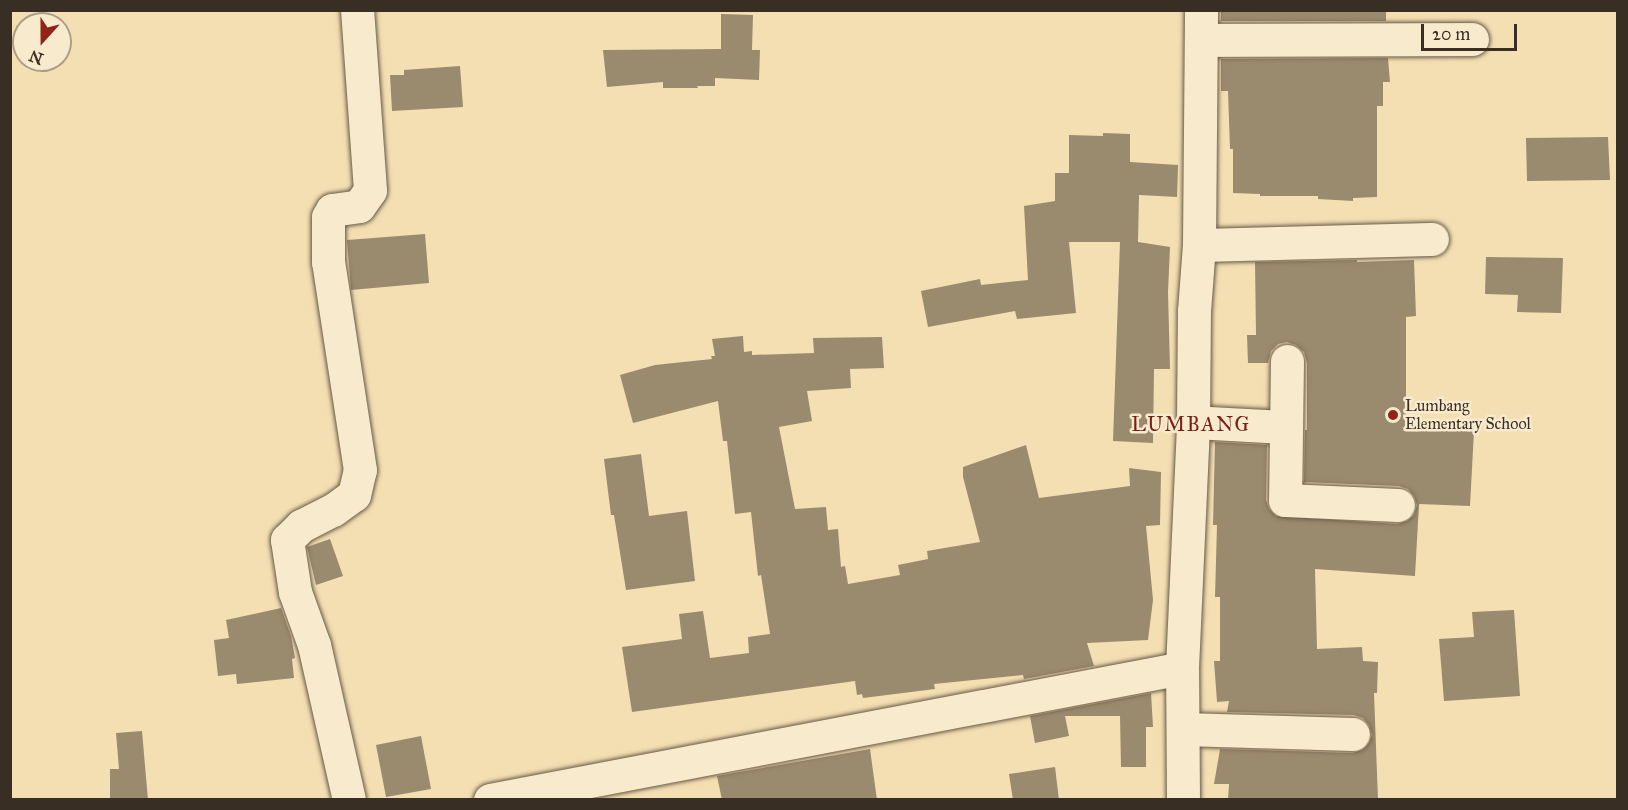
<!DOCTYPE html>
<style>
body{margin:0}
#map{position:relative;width:1628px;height:810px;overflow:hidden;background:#f4dfb2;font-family:"IM FELL Great Primer",serif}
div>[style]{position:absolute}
.building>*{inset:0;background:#9a8a6e}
.roads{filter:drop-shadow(0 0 2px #675a48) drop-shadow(0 0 2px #675a48)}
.minor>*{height:33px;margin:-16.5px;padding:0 16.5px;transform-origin:16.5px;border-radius:16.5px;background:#f8eacd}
.dots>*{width:16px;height:16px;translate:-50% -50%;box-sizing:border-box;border:3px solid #f8eacd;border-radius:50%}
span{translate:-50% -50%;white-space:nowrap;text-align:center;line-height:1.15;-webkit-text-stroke:5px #f8eacd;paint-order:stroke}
.poi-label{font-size:16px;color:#382e24}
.left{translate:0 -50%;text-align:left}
.quarter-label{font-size:20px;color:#7a1f14;letter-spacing:1.5px}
.frame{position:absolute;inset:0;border:12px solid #382e24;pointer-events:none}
.north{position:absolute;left:12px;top:12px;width:60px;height:60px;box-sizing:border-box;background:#f8eacd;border:2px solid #ab9f89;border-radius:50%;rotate:201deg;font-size:16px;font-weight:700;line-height:24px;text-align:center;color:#382e24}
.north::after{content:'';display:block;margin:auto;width:21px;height:27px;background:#8f2418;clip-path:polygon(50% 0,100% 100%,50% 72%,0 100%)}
.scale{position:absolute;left:1421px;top:24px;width:96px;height:27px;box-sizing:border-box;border:3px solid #382e24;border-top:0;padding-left:8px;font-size:18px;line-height:21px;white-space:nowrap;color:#382e24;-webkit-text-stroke:4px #f8eacd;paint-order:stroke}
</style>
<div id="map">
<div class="building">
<i style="clip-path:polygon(1221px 10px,1386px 10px,1386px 21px,1221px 21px)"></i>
<i style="clip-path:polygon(721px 14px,753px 15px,752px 50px,760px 50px,759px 80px,715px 78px,715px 86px,697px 86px,698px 88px,663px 88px,663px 82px,607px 87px,603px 50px,721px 49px)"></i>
<i style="clip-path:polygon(1388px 58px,1390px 82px,1383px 82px,1383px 106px,1377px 106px,1377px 197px,1353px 198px,1353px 201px,1318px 199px,1318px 196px,1260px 196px,1260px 194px,1233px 193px,1233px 149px,1230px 149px,1228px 91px,1221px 91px,1221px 59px)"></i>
<i style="clip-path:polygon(460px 66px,463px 107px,392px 111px,390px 75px,404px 75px,404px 70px)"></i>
<i style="clip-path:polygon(1103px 133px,1130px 134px,1130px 162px,1178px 165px,1177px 197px,1139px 195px,1138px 242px,1170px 247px,1168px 292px,1170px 369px,1154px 369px,1153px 443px,1113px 441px,1120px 242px,1069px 242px,1076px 313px,1017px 319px,1015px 311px,928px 327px,921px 291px,980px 279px,981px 285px,1028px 280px,1024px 206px,1055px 201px,1055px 173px,1069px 173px,1069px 135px,1103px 136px)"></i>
<i style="clip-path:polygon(1608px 137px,1610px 180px,1527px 181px,1526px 138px)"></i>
<i style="clip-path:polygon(425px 234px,429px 283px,351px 290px,347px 240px)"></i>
<i style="clip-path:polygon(1486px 257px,1563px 258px,1561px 313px,1517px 312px,1518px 295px,1485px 294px)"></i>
<i style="clip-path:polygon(1357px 260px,1357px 262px,1414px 260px,1416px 316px,1406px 317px,1406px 427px,1474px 431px,1470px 506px,1419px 504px,1415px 576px,1315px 569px,1317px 649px,1362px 647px,1363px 661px,1378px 662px,1377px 693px,1374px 693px,1378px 800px,1228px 800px,1229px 784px,1214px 784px,1220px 749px,1352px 753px,1362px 750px,1369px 743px,1372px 735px,1369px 725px,1363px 718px,1354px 715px,1227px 712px,1229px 701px,1217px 702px,1214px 661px,1220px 661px,1220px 597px,1215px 597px,1217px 525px,1213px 525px,1215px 442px,1267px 445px,1266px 500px,1269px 509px,1276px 516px,1397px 524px,1407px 521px,1414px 515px,1417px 505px,1414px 496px,1408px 489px,1399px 486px,1304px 482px,1305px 430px,1307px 430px,1307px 363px,1304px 352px,1296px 345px,1287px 342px,1278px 344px,1271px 351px,1268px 363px,1248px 363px,1247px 335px,1256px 335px,1255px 262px)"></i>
<i style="clip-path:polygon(743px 336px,744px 352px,752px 351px,752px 355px,814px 353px,813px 338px,882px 337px,884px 368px,850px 369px,851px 388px,807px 391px,812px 421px,779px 427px,795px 509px,826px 507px,828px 530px,838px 529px,841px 567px,845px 566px,848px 584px,900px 575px,898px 565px,928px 559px,927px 551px,980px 542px,963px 477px,963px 467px,1026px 445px,1039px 498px,1130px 486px,1129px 468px,1161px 472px,1160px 525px,1146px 526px,1153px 600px,1148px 640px,1087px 643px,1094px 666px,1024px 679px,1023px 675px,934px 684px,935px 689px,863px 698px,862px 694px,857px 695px,855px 681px,632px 712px,622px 647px,682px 639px,679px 614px,703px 611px,710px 658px,749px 653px,748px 637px,770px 634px,761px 575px,758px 576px,751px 512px,735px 514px,727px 441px,723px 441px,718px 401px,633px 423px,620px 375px,655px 365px,712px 359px,711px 356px,715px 356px,712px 339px)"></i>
<i style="clip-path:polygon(641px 454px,649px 516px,687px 511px,695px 581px,626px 590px,614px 515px,611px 515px,604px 459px)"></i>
<i style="clip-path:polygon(330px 539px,343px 576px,316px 585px,307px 547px)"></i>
<i style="clip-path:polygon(281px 608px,291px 636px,295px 658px,292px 659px,294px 678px,237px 684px,236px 674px,218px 676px,214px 640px,229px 638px,226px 620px)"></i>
<i style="clip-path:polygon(1514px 610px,1520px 696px,1444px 701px,1439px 639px,1474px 637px,1472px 612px)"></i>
<i style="clip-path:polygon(1151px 693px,1153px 727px,1146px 727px,1146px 767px,1121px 767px,1120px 716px,1065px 716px,1069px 736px,1035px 743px,1030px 716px)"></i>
<i style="clip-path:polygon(142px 731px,148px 800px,110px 800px,110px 769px,119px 769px,116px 733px)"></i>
<i style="clip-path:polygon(421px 736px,431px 789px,386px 797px,376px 745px)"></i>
<i style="clip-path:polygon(870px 749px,877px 800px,722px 800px,717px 776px)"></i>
<i style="clip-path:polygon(1055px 767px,1059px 800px,1013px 800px,1009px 774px)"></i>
</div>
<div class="roads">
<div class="minor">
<i style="left:1201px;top:40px;width:271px;rotate:-0.2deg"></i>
<i style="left:1199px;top:245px;width:233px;rotate:-1.5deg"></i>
<i style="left:1287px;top:361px;width:139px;rotate:90.8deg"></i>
<i style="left:1285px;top:500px;width:113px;rotate:2.5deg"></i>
<i style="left:1193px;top:422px;width:93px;rotate:3.1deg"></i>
<i style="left:1183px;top:729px;width:170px;rotate:1.7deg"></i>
<i style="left:349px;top:800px;width:159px;rotate:-102.7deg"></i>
<i style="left:314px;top:645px;width:56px;rotate:-109.7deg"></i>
<i style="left:295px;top:592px;width:53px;rotate:-98.7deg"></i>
<i style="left:287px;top:540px;width:20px;rotate:-45deg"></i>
<i style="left:301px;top:526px;width:36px;rotate:-27deg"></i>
<i style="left:333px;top:510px;width:26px;rotate:-36deg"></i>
<i style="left:354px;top:495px;width:26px;rotate:-77deg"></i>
<i style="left:360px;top:470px;width:210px;rotate:-98.7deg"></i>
<i style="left:328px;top:262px;width:45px;rotate:-90deg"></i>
<i style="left:328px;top:217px;width:8px;rotate:-60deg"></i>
<i style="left:332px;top:210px;width:27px;rotate:-8deg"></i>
<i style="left:359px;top:206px;width:19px;rotate:-55deg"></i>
<i style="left:370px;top:190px;width:180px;rotate:-94.1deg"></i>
<i style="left:490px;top:800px;width:704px;rotate:-10.8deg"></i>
<i style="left:1183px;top:800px;width:132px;rotate:-90.4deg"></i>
<i style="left:1182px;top:668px;width:246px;rotate:-87.4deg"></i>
<i style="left:1193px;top:422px;width:111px;rotate:-89.5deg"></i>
<i style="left:1194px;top:311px;width:66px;rotate:-85.7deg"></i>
<i style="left:1199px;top:245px;width:235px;rotate:-89.5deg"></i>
</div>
</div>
<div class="dots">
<i style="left:1393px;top:415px;background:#8f2418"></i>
</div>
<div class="poi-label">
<span class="left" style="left:1405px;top:415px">Lumbang<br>Elementary School</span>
</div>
<div class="quarter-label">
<span style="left:1191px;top:424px">LUMBANG</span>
</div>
<div class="frame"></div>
<div class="north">N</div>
<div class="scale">20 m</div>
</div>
